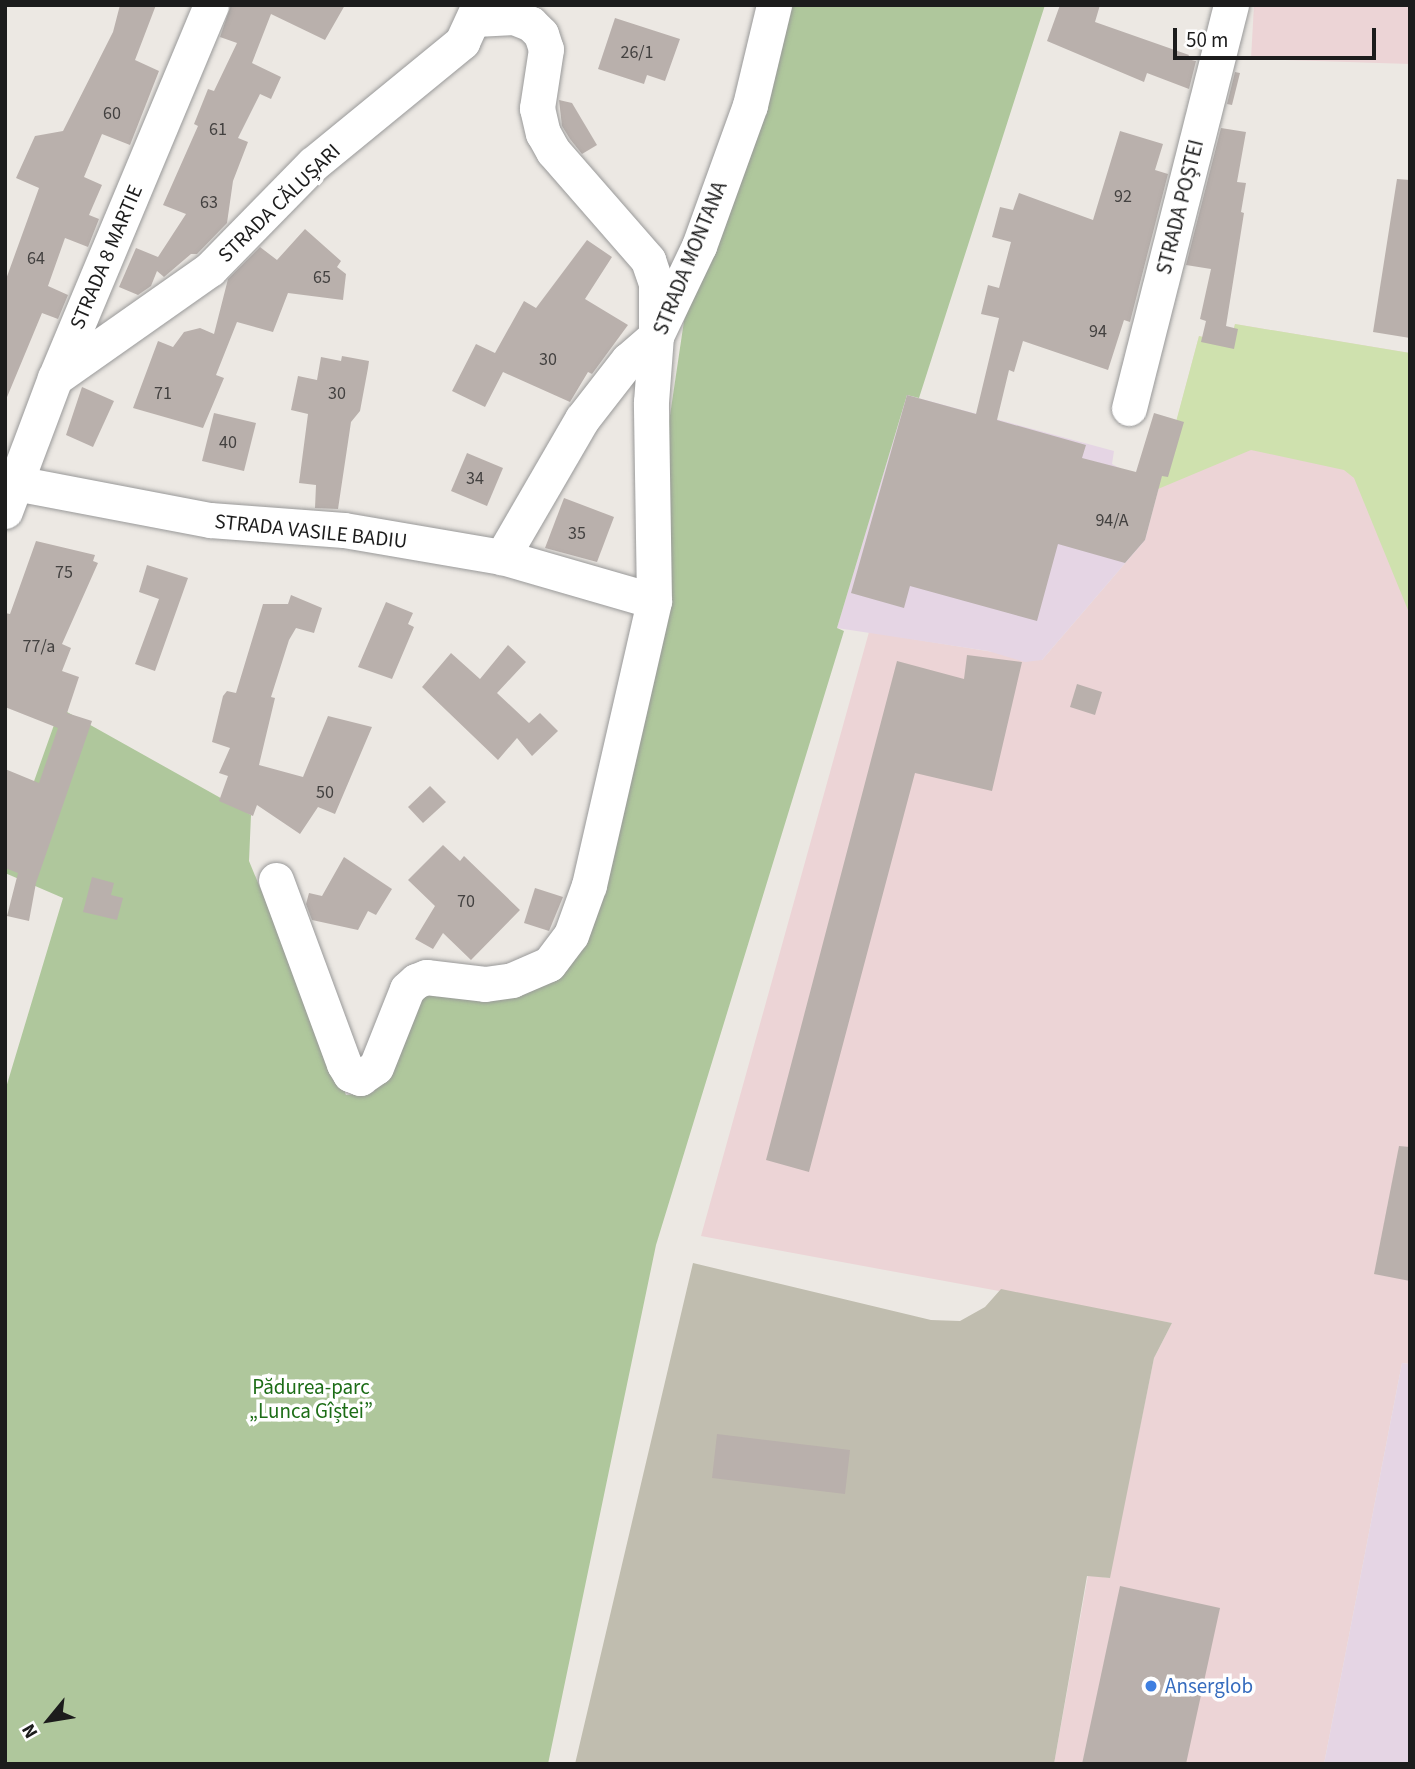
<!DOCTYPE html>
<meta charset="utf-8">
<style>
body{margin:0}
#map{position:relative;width:1415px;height:1769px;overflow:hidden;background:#ece8e3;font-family:"Source Sans 3",sans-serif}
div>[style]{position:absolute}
.commercial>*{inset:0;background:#ecd4d6}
.industrial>*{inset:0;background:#e5d5e4}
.construction>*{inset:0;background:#c0bdaf}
.grass>*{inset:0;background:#cfe1ae}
.forest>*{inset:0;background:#afc79c}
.building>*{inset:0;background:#b9b0ac}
.roads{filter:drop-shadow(0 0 2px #999) drop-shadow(0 0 2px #999)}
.minor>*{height:35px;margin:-17.5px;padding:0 17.5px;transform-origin:17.5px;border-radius:17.5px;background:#fff}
.dots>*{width:19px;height:19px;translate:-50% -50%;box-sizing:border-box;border:4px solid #fff;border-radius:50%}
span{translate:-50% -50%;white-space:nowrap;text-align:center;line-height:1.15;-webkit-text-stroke:7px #fff;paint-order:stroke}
.number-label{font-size:18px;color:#434140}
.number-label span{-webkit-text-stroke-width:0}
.street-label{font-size:21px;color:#1c1c1c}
.park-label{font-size:21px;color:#1d6d17}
.shop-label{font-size:21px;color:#366cbe}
.left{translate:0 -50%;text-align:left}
.frame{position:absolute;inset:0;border:7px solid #1c1c1c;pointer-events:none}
.north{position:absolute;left:14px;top:1685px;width:70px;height:70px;-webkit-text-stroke:5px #fff;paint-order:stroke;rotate:240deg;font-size:19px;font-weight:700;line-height:28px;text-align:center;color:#1c1c1c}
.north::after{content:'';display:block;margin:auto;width:24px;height:32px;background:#1c1c1c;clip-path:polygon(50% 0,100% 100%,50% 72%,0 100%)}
.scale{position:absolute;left:1173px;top:28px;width:203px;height:32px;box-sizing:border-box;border:4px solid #1c1c1c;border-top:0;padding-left:9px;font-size:21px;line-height:24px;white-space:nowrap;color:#1c1c1c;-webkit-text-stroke:5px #fff;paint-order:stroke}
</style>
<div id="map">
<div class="commercial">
<i style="clip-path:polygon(1254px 5px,1410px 5px,1410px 64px,1251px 59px)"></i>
<i style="clip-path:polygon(1235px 324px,1410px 353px,1410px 1364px,1402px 1363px,1324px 1764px,1054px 1764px,1088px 1575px,1109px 1578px,1154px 1358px,1172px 1323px,701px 1236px,869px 632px,1042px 660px,1145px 540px,1199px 336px,1230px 344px)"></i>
</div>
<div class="industrial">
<i style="clip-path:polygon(907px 395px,1114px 451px,1112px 464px,1158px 489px,1145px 540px,1042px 660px,1025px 662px,988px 651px,837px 628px)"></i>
<i style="clip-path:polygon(1402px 1363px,1410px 1364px,1410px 1764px,1324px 1764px)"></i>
</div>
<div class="construction">
<i style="clip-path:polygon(693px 1263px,931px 1320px,960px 1321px,985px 1307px,1001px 1289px,1172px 1323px,1154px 1358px,1110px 1578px,1087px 1576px,1054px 1764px,575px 1764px)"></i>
</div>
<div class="grass">
<i style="clip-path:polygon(1235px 324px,1410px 353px,1410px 615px,1354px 478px,1344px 470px,1251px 450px,1158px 489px,1199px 336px,1230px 344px)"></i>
</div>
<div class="forest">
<i style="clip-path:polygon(787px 5px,1045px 5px,919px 398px,907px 395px,837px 628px,844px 631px,656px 1245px,548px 1764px,5px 1764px,5px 1091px,63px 898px,5px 873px,5px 863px,60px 708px,251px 815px,249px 861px,346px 1095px,374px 1092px,413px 995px,529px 986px,568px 970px,652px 615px,665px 449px,684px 321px,777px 65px)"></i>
</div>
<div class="building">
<i style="clip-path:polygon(120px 5px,156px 5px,135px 60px,159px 71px,130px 145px,102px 134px,84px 177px,102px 185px,89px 215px,99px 219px,88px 247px,65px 238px,48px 286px,68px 295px,58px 319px,42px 313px,5px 402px,5px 282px,39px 188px,16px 178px,35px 136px,63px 131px,113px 32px)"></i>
<i style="clip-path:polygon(231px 5px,345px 5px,325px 40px,271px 14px,252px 63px,281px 77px,271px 99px,260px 94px,238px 138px,248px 142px,233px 181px,227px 223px,197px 254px,191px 254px,164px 277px,157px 271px,151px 286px,138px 295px,119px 287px,136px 248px,158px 257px,186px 214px,163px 205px,198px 126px,194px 124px,208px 89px,214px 91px,237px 43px,220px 37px)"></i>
<i style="clip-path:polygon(1060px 5px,1100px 5px,1095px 22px,1189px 55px,1187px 59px,1196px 61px,1189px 89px,1147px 73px,1144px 82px,1047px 41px)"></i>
<i style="clip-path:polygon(615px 18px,680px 39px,665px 81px,647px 75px,644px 84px,598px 69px)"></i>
<i style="clip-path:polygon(1235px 72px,1240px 73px,1232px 105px,1227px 104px)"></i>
<i style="clip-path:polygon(559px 100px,572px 103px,597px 145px,582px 154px,570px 139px,562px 126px)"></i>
<i style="clip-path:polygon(1221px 128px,1246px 132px,1237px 182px,1246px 183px,1241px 212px,1244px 213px,1226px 326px,1238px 329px,1234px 349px,1201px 342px,1206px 321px,1200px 319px,1211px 269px,1186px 265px)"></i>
<i style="clip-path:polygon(1120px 131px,1163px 144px,1155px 170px,1168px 174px,1130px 322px,1124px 320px,1108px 370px,1023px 341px,1014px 372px,1009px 370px,997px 420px,1086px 445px,1082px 458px,1136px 472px,1154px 413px,1184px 422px,1168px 477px,1162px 476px,1145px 540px,1125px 563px,1058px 544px,1037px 621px,910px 586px,904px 608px,851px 593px,907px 395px,976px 414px,999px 318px,981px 314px,988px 285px,999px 288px,1011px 242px,992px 237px,1000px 207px,1013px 210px,1019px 193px,1093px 220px)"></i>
<i style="clip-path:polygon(1397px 179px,1410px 180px,1410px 338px,1373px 332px)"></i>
<i style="clip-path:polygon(305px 229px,341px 261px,337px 267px,346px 274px,343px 300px,288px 293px,273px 332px,237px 322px,216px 375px,224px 378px,203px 428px,133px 408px,158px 341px,173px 347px,184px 332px,200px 328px,214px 334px,228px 279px,260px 247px,277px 260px)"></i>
<i style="clip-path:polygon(587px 240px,612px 257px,585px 299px,628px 325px,592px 374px,588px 372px,570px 402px,503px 372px,485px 407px,452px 391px,476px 344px,495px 353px,524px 301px,536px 308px)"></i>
<i style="clip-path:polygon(342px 356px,369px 361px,368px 368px,360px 411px,351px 422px,338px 509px,315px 508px,316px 485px,299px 483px,308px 414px,291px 410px,298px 376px,317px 380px,321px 357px,341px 361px)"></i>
<i style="clip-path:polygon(82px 387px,114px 401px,93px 447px,66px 435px)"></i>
<i style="clip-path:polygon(214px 413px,256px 423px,244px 471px,202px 461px)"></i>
<i style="clip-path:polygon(467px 453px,503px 468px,487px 506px,451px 491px)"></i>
<i style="clip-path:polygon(564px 498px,614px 517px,597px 562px,545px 548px)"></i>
<i style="clip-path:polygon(36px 541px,95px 555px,93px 561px,98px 563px,62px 644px,71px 648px,62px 671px,79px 677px,67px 713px,92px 721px,36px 883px,29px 921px,7px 916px,18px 873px,5px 868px,5px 769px,39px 783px,58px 728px,5px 707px,5px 613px,10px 614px)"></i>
<i style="clip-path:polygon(147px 565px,188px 578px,155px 671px,135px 664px,159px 599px,139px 592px)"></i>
<i style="clip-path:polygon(291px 595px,322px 608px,314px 633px,296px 628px,289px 640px,271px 697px,275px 698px,259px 765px,303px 777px,328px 716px,372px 727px,335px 814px,318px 807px,300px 834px,257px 805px,253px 816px,219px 801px,228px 776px,219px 773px,230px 748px,212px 742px,223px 696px,227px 691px,236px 693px,263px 604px,288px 604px)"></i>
<i style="clip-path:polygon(386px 602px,413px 613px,408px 624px,414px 627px,392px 679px,358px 667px)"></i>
<i style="clip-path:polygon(508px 645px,526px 662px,497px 693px,529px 723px,540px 713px,558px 731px,532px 756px,517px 738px,498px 760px,422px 687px,451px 653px,480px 679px)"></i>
<i style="clip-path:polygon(967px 655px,1022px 662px,992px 791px,915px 773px,809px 1172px,766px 1160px,897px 661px,964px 679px)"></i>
<i style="clip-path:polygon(1077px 684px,1102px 692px,1095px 715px,1070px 707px)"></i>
<i style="clip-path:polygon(430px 786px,446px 802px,423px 823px,408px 807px)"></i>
<i style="clip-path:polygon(443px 845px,460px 861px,464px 856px,520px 910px,471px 960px,443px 933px,433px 949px,415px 939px,435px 906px,408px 880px)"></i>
<i style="clip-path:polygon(344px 857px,392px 889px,376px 915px,368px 911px,358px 930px,312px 920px,306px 904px,309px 893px,322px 896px)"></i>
<i style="clip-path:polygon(92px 877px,114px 883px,111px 895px,123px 898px,117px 920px,83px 912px)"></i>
<i style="clip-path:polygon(535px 888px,563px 897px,549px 931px,524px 923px)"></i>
<i style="clip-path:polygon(1399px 1146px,1410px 1147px,1410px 1281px,1374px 1274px)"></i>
<i style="clip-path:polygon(717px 1434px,850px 1450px,845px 1494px,712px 1478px)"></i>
<i style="clip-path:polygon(1120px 1586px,1220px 1608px,1186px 1764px,1082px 1764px)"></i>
</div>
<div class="roads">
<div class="minor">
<i style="left:475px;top:19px;width:39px;rotate:-3deg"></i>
<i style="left:514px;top:17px;width:18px;rotate:22deg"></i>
<i style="left:531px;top:24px;width:14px;rotate:45deg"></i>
<i style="left:541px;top:34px;width:16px;rotate:72deg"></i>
<i style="left:546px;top:49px;width:60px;rotate:98.7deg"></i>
<i style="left:537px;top:108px;width:26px;rotate:77deg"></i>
<i style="left:543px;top:133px;width:21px;rotate:61deg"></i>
<i style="left:553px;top:151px;width:145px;rotate:48.9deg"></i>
<i style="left:648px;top:260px;width:24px;rotate:71deg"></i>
<i style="left:656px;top:283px;width:53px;rotate:90deg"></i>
<i style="left:656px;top:336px;width:37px;rotate:139deg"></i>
<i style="left:628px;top:360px;width:75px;rotate:127.9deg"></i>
<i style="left:582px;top:419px;width:160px;rotate:120.1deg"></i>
<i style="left:55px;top:378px;width:189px;rotate:-35.1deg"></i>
<i style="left:210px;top:269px;width:147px;rotate:-45.6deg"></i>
<i style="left:313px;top:164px;width:193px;rotate:-39.3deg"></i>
<i style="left:462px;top:42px;width:41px;rotate:-65.3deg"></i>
<i style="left:1129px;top:408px;width:416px;rotate:-75.8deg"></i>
<i style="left:5px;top:481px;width:209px;rotate:10.8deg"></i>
<i style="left:210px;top:520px;width:134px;rotate:4.3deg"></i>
<i style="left:344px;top:530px;width:160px;rotate:9.7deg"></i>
<i style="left:502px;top:557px;width:158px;rotate:16.1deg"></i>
<i style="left:5px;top:511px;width:142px;rotate:-69.4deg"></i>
<i style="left:55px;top:378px;width:404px;rotate:-67.3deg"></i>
<i style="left:276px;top:880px;width:196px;rotate:69.7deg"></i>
<i style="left:344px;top:1064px;width:12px;rotate:59deg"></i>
<i style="left:350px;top:1074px;width:11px;rotate:22deg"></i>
<i style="left:360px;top:1078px;width:19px;rotate:-35deg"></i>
<i style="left:376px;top:1067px;width:84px;rotate:-68.3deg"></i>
<i style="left:407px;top:989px;width:12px;rotate:-42deg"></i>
<i style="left:416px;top:981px;width:11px;rotate:-22deg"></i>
<i style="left:426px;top:977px;width:59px;rotate:6.8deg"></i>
<i style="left:485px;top:984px;width:27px;rotate:-8deg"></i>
<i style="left:512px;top:980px;width:40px;rotate:-23.4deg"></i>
<i style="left:549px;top:964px;width:36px;rotate:-53deg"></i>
<i style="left:571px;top:935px;width:53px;rotate:-70.2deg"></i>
<i style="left:589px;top:885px;width:291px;rotate:-77.1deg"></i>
<i style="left:654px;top:601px;width:199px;rotate:-90.9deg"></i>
<i style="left:651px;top:402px;width:66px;rotate:-85.7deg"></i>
<i style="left:656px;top:336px;width:100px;rotate:-64.5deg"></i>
<i style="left:699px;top:246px;width:150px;rotate:-70.1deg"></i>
<i style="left:750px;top:105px;width:103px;rotate:-76.5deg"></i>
</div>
</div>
<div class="dots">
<i style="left:1151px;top:1686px;background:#3f7fe0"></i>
</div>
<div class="number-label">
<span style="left:637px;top:53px">26/1</span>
<span style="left:112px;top:114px">60</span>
<span style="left:218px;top:130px">61</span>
<span style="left:1123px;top:197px">92</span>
<span style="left:209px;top:203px">63</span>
<span style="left:36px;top:259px">64</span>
<span style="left:322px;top:278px">65</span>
<span style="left:1098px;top:332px">94</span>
<span style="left:548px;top:360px">30</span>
<span style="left:163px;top:394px">71</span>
<span style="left:337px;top:394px">30</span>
<span style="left:228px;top:443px">40</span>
<span style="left:475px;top:479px">34</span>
<span style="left:1112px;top:521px">94/A</span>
<span style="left:577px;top:534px">35</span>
<span style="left:64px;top:573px">75</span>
<span style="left:39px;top:647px">77/a</span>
<span style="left:325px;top:793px">50</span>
<span style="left:466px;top:902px">70</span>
</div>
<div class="street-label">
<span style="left:279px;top:203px;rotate:-44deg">STRADA CĂLUȘARI</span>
<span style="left:1180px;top:207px;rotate:-76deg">STRADA POȘTEI</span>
<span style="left:106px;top:257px;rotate:-67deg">STRADA 8 MARTIE</span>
<span style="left:690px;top:258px;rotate:-68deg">STRADA MONTANA</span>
<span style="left:311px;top:531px;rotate:6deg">STRADA VASILE BADIU</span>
</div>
<div class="park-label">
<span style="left:311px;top:1399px">Pădurea-parc<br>„Lunca Gîștei”</span>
</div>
<div class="shop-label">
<span class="left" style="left:1165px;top:1686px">Anserglob</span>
</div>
<div class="frame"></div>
<div class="north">N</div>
<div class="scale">50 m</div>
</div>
